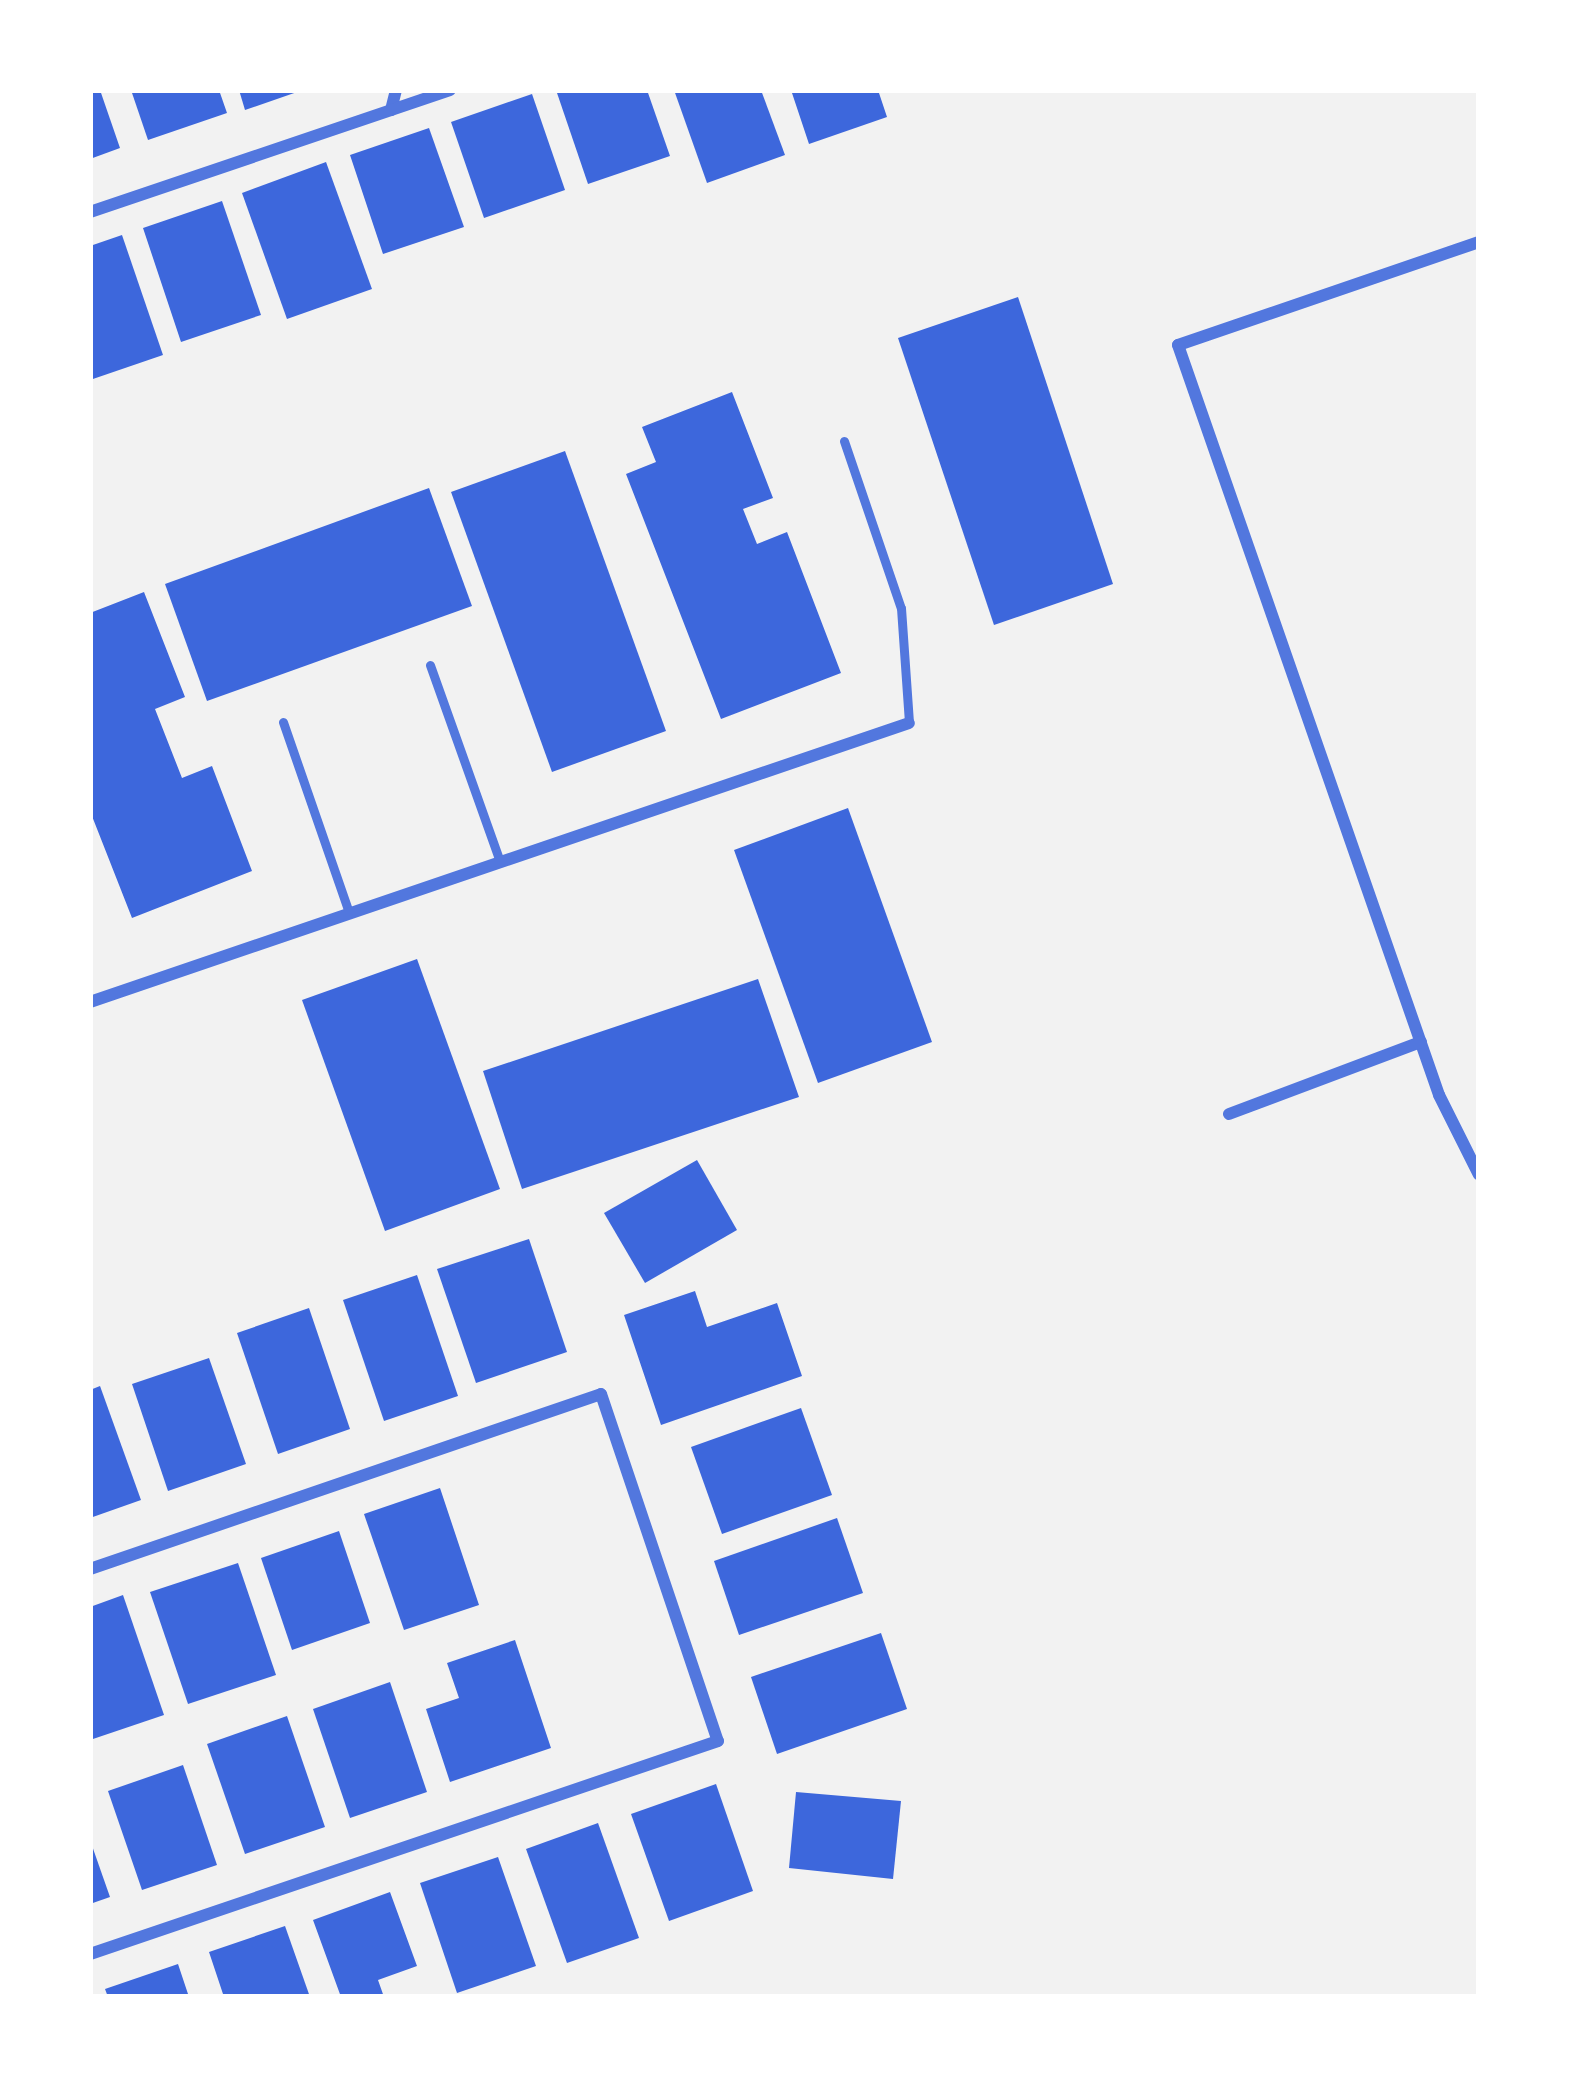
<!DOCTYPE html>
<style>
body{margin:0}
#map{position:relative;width:1569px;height:2087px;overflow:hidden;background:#f2f2f2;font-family:Ubuntu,sans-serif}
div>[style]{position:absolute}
.building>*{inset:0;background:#3d67dc}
.service>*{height:9px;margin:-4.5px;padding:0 4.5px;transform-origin:4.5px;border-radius:4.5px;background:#5277de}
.minor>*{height:12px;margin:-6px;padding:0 6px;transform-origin:6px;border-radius:6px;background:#5277de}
span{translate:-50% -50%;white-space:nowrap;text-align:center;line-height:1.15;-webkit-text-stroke:9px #fff;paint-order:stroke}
.frame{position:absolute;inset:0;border:93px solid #fff;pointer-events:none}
</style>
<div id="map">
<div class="building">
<i style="clip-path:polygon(90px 90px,100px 90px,120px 148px,90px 159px)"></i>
<i style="clip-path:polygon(131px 90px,219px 90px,227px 113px,148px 140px)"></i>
<i style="clip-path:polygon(239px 90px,300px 90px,300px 91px,245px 110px)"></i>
<i style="clip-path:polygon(556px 90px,647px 90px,670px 156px,588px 184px)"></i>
<i style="clip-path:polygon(674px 90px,761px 90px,785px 155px,707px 183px)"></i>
<i style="clip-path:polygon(791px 90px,878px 90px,887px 117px,809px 144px)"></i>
<i style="clip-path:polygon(532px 94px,565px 190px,484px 218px,451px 122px)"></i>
<i style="clip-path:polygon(429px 128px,464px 227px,383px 254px,350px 155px)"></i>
<i style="clip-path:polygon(326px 162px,372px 289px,287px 319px,242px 193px)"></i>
<i style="clip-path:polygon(222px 201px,261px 315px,181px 342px,143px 228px)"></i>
<i style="clip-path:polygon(122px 235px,163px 355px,90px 380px,90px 246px)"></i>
<i style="clip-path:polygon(1018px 297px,1113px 584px,994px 625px,898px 338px)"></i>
<i style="clip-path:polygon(732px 392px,773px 498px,743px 509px,757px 544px,787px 532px,841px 673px,721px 719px,626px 474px,656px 462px,642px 427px)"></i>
<i style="clip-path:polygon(565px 451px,666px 731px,552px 772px,451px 492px)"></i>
<i style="clip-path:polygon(429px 488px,472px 606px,207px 701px,165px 584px)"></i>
<i style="clip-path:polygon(144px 592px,185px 697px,155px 709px,182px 778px,212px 766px,252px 871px,132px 918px,90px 811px,90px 613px)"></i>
<i style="clip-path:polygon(848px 808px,932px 1042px,818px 1083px,734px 850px)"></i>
<i style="clip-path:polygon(417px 959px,500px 1189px,385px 1231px,302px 1000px)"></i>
<i style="clip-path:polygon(758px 979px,799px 1097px,522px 1189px,483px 1071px)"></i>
<i style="clip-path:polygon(697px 1160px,737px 1230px,645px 1283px,604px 1213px)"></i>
<i style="clip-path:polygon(529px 1239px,567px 1352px,476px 1383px,437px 1269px)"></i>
<i style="clip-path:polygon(417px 1275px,458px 1396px,384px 1421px,343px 1300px)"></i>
<i style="clip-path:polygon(695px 1291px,707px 1327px,777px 1303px,802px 1376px,661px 1425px,624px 1315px)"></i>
<i style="clip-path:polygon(309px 1308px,350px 1429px,278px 1454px,237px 1333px)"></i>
<i style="clip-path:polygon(209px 1358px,246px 1464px,168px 1491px,132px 1384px)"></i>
<i style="clip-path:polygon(100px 1386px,141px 1500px,90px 1518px,90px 1390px)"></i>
<i style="clip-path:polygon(801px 1408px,832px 1495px,722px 1534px,691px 1447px)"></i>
<i style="clip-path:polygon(440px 1488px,479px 1605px,404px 1630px,364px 1514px)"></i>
<i style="clip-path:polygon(837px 1518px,863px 1593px,739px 1635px,714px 1561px)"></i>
<i style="clip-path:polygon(339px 1531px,370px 1623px,292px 1650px,261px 1558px)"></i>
<i style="clip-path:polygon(238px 1563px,276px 1675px,188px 1704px,150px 1592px)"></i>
<i style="clip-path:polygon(123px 1595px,164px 1715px,90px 1740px,90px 1607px)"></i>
<i style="clip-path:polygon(881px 1633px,907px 1709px,777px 1754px,751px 1677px)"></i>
<i style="clip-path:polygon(515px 1640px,551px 1748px,450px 1782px,426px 1709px,459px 1698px,447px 1663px)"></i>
<i style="clip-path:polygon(390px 1682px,427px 1792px,350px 1818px,313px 1709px)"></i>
<i style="clip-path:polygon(287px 1716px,325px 1827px,245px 1854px,207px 1744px)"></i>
<i style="clip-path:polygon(183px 1765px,217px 1865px,142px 1890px,108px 1791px)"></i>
<i style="clip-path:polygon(716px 1784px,753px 1891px,669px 1921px,631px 1814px)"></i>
<i style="clip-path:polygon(796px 1792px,901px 1801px,893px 1879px,789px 1868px)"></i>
<i style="clip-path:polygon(598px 1823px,639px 1938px,567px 1963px,526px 1849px)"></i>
<i style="clip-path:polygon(90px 1840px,110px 1897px,90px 1904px)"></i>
<i style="clip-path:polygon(498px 1857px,536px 1966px,457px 1993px,420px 1883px)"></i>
<i style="clip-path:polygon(390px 1892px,417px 1966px,378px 1980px,384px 1997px,341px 1997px,313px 1920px)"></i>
<i style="clip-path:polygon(285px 1926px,310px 1997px,224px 1997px,209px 1952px)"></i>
<i style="clip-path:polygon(178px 1964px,189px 1997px,108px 1997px,105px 1989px)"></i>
</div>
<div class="service">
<i style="left:844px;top:441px;width:176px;rotate:71.2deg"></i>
<i style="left:901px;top:608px;width:115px;rotate:86deg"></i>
<i style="left:430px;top:665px;width:209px;rotate:70.4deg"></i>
<i style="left:283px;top:722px;width:202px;rotate:70.9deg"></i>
</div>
<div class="minor">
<i style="left:391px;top:110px;width:21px;rotate:-76deg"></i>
<i style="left:90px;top:212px;width:380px;rotate:-18.7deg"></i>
<i style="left:1479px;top:242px;width:318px;rotate:161.1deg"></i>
<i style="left:1178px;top:345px;width:794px;rotate:70.81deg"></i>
<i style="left:1439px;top:1095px;width:89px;rotate:63.4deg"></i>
<i style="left:90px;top:1002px;width:865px;rotate:-18.81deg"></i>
<i style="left:1229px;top:1114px;width:205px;rotate:-20.6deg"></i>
<i style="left:90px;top:1569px;width:540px;rotate:-18.9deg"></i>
<i style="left:601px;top:1394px;width:366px;rotate:71.4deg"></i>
<i style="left:718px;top:1741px;width:663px;rotate:161.26deg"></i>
</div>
<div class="frame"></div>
</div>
